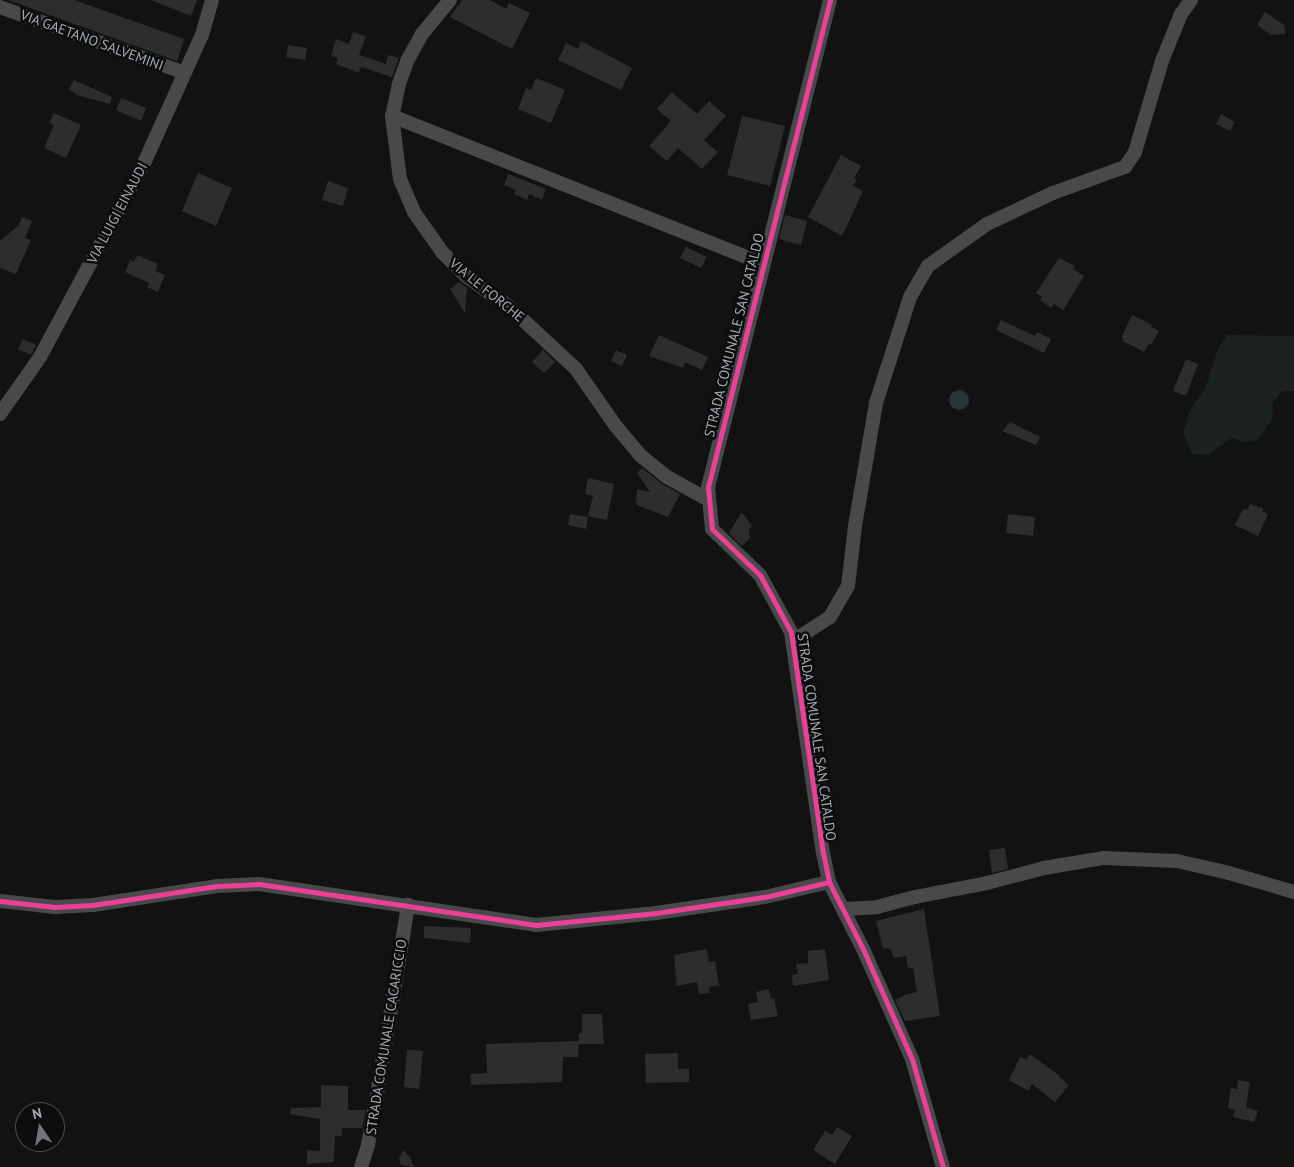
<!DOCTYPE html>
<style>
body{margin:0}
#map{position:relative;width:1294px;height:1167px;overflow:hidden;background:#121213;font-family:"PT Sans",sans-serif}
div>[style]{position:absolute}
.green>*{inset:0;background:#1c221d}
.water>*{inset:0;background:#2a3336}
.round{border-radius:50%}
.building>*{inset:0;background:#2d2d2e}
.minor>*{height:14px;margin:-7px;padding:0 7px;transform-origin:7px;border-radius:7px;background:#47494b}
.cycleway>*{height:5px;margin:-2.5px;padding:0 2.5px;transform-origin:2.5px;border-radius:2.5px;background:#ea4096}
span{translate:-50% -50%;white-space:nowrap;text-align:center;line-height:1.15;-webkit-text-stroke:5px #0d0d0e;paint-order:stroke}
.street-label{font-size:14px;color:#a4abb2}
.north{position:absolute;left:15px;top:1102px;width:50px;height:50px;box-sizing:border-box;background:#0d0d0e;border:1px solid #494c50;border-radius:50%;rotate:348deg;font-size:14px;font-weight:700;line-height:20px;text-align:center;color:#a4abb2}
.north::after{content:'';display:block;margin:auto;width:18px;height:22px;background:#71757a;clip-path:polygon(50% 0,100% 100%,50% 72%,0 100%)}
</style>
<div id="map">
<div class="green">
<i style="clip-path:polygon(1227px 335px,1294px 336px,1294px 391px,1283px 391px,1273px 402px,1272px 419px,1258px 440px,1243px 442px,1232px 438px,1208px 455px,1192px 454px,1183px 434px,1189px 412px,1206px 386px,1218px 349px)"></i>
</div>
<div class="water">
<i class="round" style="left:949px;top:390px;width:20px;height:20px"></i>
</div>
<div class="building">
<i style="clip-path:polygon(8px 0,74px 0,184px 39px,177px 61px)"></i>
<i style="clip-path:polygon(151px 0,197px 0,191px 16px)"></i>
<i style="clip-path:polygon(462px 0,490px 0,506px 9px,509px 3px,530px 13px,512px 49px,450px 17px)"></i>
<i style="clip-path:polygon(1265px 12px,1284px 25px,1285px 34px,1271px 35px,1257px 25px)"></i>
<i style="clip-path:polygon(353px 32px,366px 37px,359px 55px,386px 64px,388px 55px,399px 58px,392px 77px,361px 67px,359px 73px,336px 64px,338px 58px,331px 56px,336px 39px,349px 44px)"></i>
<i style="clip-path:polygon(581px 41px,632px 68px,621px 90px,558px 60px,566px 43px,578px 49px)"></i>
<i style="clip-path:polygon(288px 45px,307px 48px,305px 60px,286px 57px)"></i>
<i style="clip-path:polygon(536px 78px,565px 90px,551px 123px,518px 109px,526px 88px,531px 90px)"></i>
<i style="clip-path:polygon(74px 80px,112px 97px,110px 104px,77px 95px,69px 89px)"></i>
<i style="clip-path:polygon(672px 92px,697px 114px,709px 101px,726px 116px,704px 140px,718px 152px,702px 169px,678px 148px,667px 161px,649px 146px,671px 121px,657px 109px)"></i>
<i style="clip-path:polygon(121px 98px,146px 108px,141px 121px,116px 110px)"></i>
<i style="clip-path:polygon(54px 113px,81px 125px,66px 158px,44px 148px,54px 125px,49px 123px)"></i>
<i style="clip-path:polygon(1221px 114px,1235px 122px,1230px 131px,1216px 124px)"></i>
<i style="clip-path:polygon(742px 116px,785px 126px,770px 186px,727px 175px)"></i>
<i style="clip-path:polygon(841px 155px,861px 166px,854px 178px,857px 180px,853px 186px,863px 191px,842px 236px,808px 217px)"></i>
<i style="clip-path:polygon(198px 173px,232px 188px,216px 226px,182px 211px)"></i>
<i style="clip-path:polygon(508px 174px,546px 189px,542px 200px,529px 194px,527px 200px,514px 194px,516px 190px,504px 185px)"></i>
<i style="clip-path:polygon(328px 181px,348px 188px,343px 206px,322px 200px)"></i>
<i style="clip-path:polygon(785px 215px,807px 221px,801px 245px,779px 239px)"></i>
<i style="clip-path:polygon(22px 217px,32px 221px,25px 238px,31px 240px,16px 274px,0 268px,0 241px,18px 226px)"></i>
<i style="clip-path:polygon(686px 247px,707px 257px,701px 268px,680px 258px)"></i>
<i style="clip-path:polygon(137px 255px,158px 264px,155px 271px,165px 275px,158px 292px,147px 287px,149px 283px,125px 272px,130px 260px,134px 262px)"></i>
<i style="clip-path:polygon(1059px 258px,1075px 266px,1073px 269px,1084px 276px,1063px 310px,1054px 304px,1051px 308px,1040px 300px,1042px 297px,1036px 293px)"></i>
<i style="clip-path:polygon(459px 282px,467px 288px,465px 313px,450px 289px)"></i>
<i style="clip-path:polygon(1132px 315px,1152px 325px,1151px 327px,1159px 331px,1151px 345px,1149px 344px,1144px 352px,1123px 341px,1122px 336px)"></i>
<i style="clip-path:polygon(1001px 320px,1035px 336px,1037px 332px,1051px 339px,1044px 353px,996px 330px)"></i>
<i style="clip-path:polygon(659px 335px,708px 357px,702px 370px,685px 362px,683px 368px,649px 356px)"></i>
<i style="clip-path:polygon(23px 339px,36px 345px,31px 355px,18px 349px)"></i>
<i style="clip-path:polygon(543px 350px,555px 362px,544px 373px,532px 362px)"></i>
<i style="clip-path:polygon(616px 350px,627px 355px,622px 366px,611px 361px)"></i>
<i style="clip-path:polygon(1186px 359px,1198px 364px,1186px 396px,1173px 391px)"></i>
<i style="clip-path:polygon(1010px 422px,1040px 437px,1036px 445px,1002px 431px)"></i>
<i style="clip-path:polygon(642px 468px,662px 484px,680px 494px,668px 517px,637px 505px,636px 502px,637px 489px,650px 492px,637px 473px)"></i>
<i style="clip-path:polygon(588px 478px,614px 484px,607px 520px,588px 516px,593px 496px,585px 494px)"></i>
<i style="clip-path:polygon(1250px 504px,1264px 509px,1262px 511px,1268px 514px,1258px 536px,1235px 525px,1243px 509px,1247px 510px)"></i>
<i style="clip-path:polygon(742px 512px,752px 526px,749px 529px,750px 538px,742px 546px,729px 533px)"></i>
<i style="clip-path:polygon(570px 514px,588px 517px,586px 529px,568px 525px)"></i>
<i style="clip-path:polygon(1008px 514px,1035px 517px,1033px 536px,1006px 533px)"></i>
<i style="clip-path:polygon(1005px 848px,1008px 869px,992px 873px,989px 850px)"></i>
<i style="clip-path:polygon(924px 909px,940px 1016px,905px 1021px,895px 1000px,907px 994px,917px 992px,913px 968px,908px 968px,906px 956px,893px 958px,891px 949px,883px 948px,876px 921px)"></i>
<i style="clip-path:polygon(424px 926px,471px 928px,470px 943px,424px 938px)"></i>
<i style="clip-path:polygon(707px 949px,709px 962px,715px 961px,719px 985px,709px 987px,710px 993px,699px 994px,697px 982px,677px 986px,674px 955px)"></i>
<i style="clip-path:polygon(825px 949px,829px 980px,793px 986px,792px 975px,798px 974px,796px 964px,808px 963px,808px 951px)"></i>
<i style="clip-path:polygon(769px 989px,771px 999px,774px 998px,778px 1016px,751px 1020px,748px 1004px,758px 1002px,756px 992px)"></i>
<i style="clip-path:polygon(582px 1014px,602px 1014px,604px 1044px,579px 1044px,578px 1057px,563px 1057px,562px 1082px,471px 1085px,470px 1074px,487px 1073px,486px 1044px,579px 1041px,579px 1033px,582px 1033px)"></i>
<i style="clip-path:polygon(407px 1050px,423px 1051px,419px 1089px,404px 1087px)"></i>
<i style="clip-path:polygon(678px 1053px,678px 1069px,689px 1069px,689px 1082px,646px 1083px,645px 1054px)"></i>
<i style="clip-path:polygon(1030px 1054px,1060px 1076px,1059px 1077px,1069px 1085px,1055px 1102px,1032px 1084px,1028px 1091px,1009px 1080px,1020px 1057px,1026px 1060px)"></i>
<i style="clip-path:polygon(1238px 1080px,1250px 1082px,1246px 1107px,1258px 1111px,1254px 1122px,1233px 1117px,1235px 1110px,1228px 1108px,1231px 1088px,1237px 1089px)"></i>
<i style="clip-path:polygon(321px 1085px,348px 1086px,348px 1110px,366px 1110px,362px 1128px,342px 1128px,342px 1136px,335px 1136px,334px 1162px,307px 1164px,307px 1150px,320px 1151px,320px 1119px,290px 1114px,291px 1108px,321px 1107px)"></i>
<i style="clip-path:polygon(837px 1127px,852px 1136px,835px 1164px,813px 1150px,825px 1131px,832px 1135px)"></i>
<i style="clip-path:polygon(403px 1150px,410px 1157px,414px 1167px,401px 1165px,399px 1159px)"></i>
</div>
<div class="minor">
<i style="left:450px;top:0;width:44px;rotate:129.5deg"></i>
<i style="left:422px;top:34px;width:29px;rotate:119deg"></i>
<i style="left:408px;top:59px;width:27px;rotate:110deg"></i>
<i style="left:399px;top:84px;width:33px;rotate:102deg"></i>
<i style="left:392px;top:116px;width:64px;rotate:82.8deg"></i>
<i style="left:400px;top:179px;width:36px;rotate:67deg"></i>
<i style="left:414px;top:212px;width:49px;rotate:55deg"></i>
<i style="left:442px;top:252px;width:34px;rotate:45deg"></i>
<i style="left:466px;top:276px;width:52px;rotate:35.5deg"></i>
<i style="left:508px;top:306px;width:93px;rotate:42.8deg"></i>
<i style="left:576px;top:369px;width:68px;rotate:55.1deg"></i>
<i style="left:615px;top:425px;width:40px;rotate:50deg"></i>
<i style="left:641px;top:456px;width:33px;rotate:39deg"></i>
<i style="left:667px;top:477px;width:48px;rotate:28.7deg"></i>
<i style="left:830px;top:0;width:502px;rotate:104.06deg"></i>
<i style="left:708px;top:487px;width:42px;rotate:84.6deg"></i>
<i style="left:712px;top:529px;width:66px;rotate:43.8deg"></i>
<i style="left:760px;top:575px;width:65px;rotate:61.5deg"></i>
<i style="left:791px;top:632px;width:223px;rotate:81.8deg"></i>
<i style="left:823px;top:853px;width:30px;rotate:78deg"></i>
<i style="left:829px;top:882px;width:75px;rotate:63.1deg"></i>
<i style="left:863px;top:949px;width:120px;rotate:66deg"></i>
<i style="left:912px;top:1059px;width:112px;rotate:74deg"></i>
<i style="left:0;top:7px;width:196px;rotate:19.6deg"></i>
<i style="left:392px;top:116px;width:400px;rotate:21.7deg"></i>
<i style="left:0;top:414px;width:70px;rotate:-54.9deg"></i>
<i style="left:40px;top:357px;width:222px;rotate:-61.8deg"></i>
<i style="left:145px;top:161px;width:138px;rotate:-65.7deg"></i>
<i style="left:202px;top:35px;width:36px;rotate:-74deg"></i>
<i style="left:793px;top:641px;width:44px;rotate:-33deg"></i>
<i style="left:830px;top:617px;width:36px;rotate:-60deg"></i>
<i style="left:848px;top:586px;width:60px;rotate:-83.3deg"></i>
<i style="left:855px;top:526px;width:125px;rotate:-80.3deg"></i>
<i style="left:876px;top:403px;width:111px;rotate:-72.2deg"></i>
<i style="left:910px;top:297px;width:36px;rotate:-60deg"></i>
<i style="left:928px;top:266px;width:72px;rotate:-35.4deg"></i>
<i style="left:987px;top:224px;width:73px;rotate:-25.2deg"></i>
<i style="left:1053px;top:193px;width:77px;rotate:-19.9deg"></i>
<i style="left:1125px;top:167px;width:18px;rotate:-56deg"></i>
<i style="left:1135px;top:152px;width:95px;rotate:-73.5deg"></i>
<i style="left:1162px;top:61px;width:51px;rotate:-68deg"></i>
<i style="left:1181px;top:14px;width:17px;rotate:-54deg"></i>
<i style="left:0;top:901px;width:55px;rotate:6.2deg"></i>
<i style="left:55px;top:907px;width:38px;rotate:-3deg"></i>
<i style="left:93px;top:905px;width:125px;rotate:-8.7deg"></i>
<i style="left:217px;top:886px;width:42px;rotate:-2.7deg"></i>
<i style="left:259px;top:884px;width:280px;rotate:8.4deg"></i>
<i style="left:536px;top:925px;width:121px;rotate:-5.7deg"></i>
<i style="left:656px;top:913px;width:110px;rotate:-8.4deg"></i>
<i style="left:765px;top:897px;width:66px;rotate:-13.2deg"></i>
<i style="left:844px;top:909px;width:33px;rotate:-3deg"></i>
<i style="left:877px;top:907px;width:39px;rotate:-15deg"></i>
<i style="left:915px;top:897px;width:73px;rotate:-11deg"></i>
<i style="left:987px;top:883px;width:59px;rotate:-14.7deg"></i>
<i style="left:1044px;top:868px;width:61px;rotate:-9.5deg"></i>
<i style="left:1104px;top:858px;width:73px;rotate:2.4deg"></i>
<i style="left:1177px;top:861px;width:53px;rotate:13deg"></i>
<i style="left:1229px;top:873px;width:68px;rotate:16.3deg"></i>
<i style="left:361px;top:1167px;width:23px;rotate:-72deg"></i>
<i style="left:368px;top:1145px;width:39px;rotate:-80deg"></i>
<i style="left:375px;top:1107px;width:205px;rotate:-80.7deg"></i>
</div>
<div class="cycleway">
<i style="left:830px;top:0;width:502px;rotate:104.06deg"></i>
<i style="left:708px;top:487px;width:42px;rotate:84.6deg"></i>
<i style="left:712px;top:529px;width:66px;rotate:43.8deg"></i>
<i style="left:760px;top:575px;width:65px;rotate:61.5deg"></i>
<i style="left:791px;top:632px;width:223px;rotate:81.8deg"></i>
<i style="left:823px;top:853px;width:30px;rotate:78deg"></i>
<i style="left:829px;top:882px;width:75px;rotate:63.1deg"></i>
<i style="left:863px;top:949px;width:120px;rotate:66deg"></i>
<i style="left:912px;top:1059px;width:112px;rotate:74deg"></i>
<i style="left:0;top:901px;width:55px;rotate:6.2deg"></i>
<i style="left:55px;top:907px;width:38px;rotate:-3deg"></i>
<i style="left:93px;top:905px;width:125px;rotate:-8.7deg"></i>
<i style="left:217px;top:886px;width:42px;rotate:-2.7deg"></i>
<i style="left:259px;top:884px;width:280px;rotate:8.4deg"></i>
<i style="left:536px;top:925px;width:121px;rotate:-5.7deg"></i>
<i style="left:656px;top:913px;width:110px;rotate:-8.4deg"></i>
<i style="left:765px;top:897px;width:66px;rotate:-13.2deg"></i>
</div>
<div class="street-label">
<span style="left:92px;top:40px;rotate:20deg">VIA GAETANO SALVEMINI</span>
<span style="left:117px;top:213px;rotate:-62deg">VIA LUIGI EINAUDI</span>
<span style="left:487px;top:290px;rotate:39deg">VIA LE FORCHE</span>
<span style="left:734px;top:335px;rotate:-76deg">STRADA COMUNALE SAN CATALDO</span>
<span style="left:817px;top:737px;rotate:82deg">STRADA COMUNALE SAN CATALDO</span>
<span style="left:386px;top:1037px;rotate:-81deg">STRADA COMUNALE CACARICCIO</span>
</div>
<div class="north">N</div>
</div>
